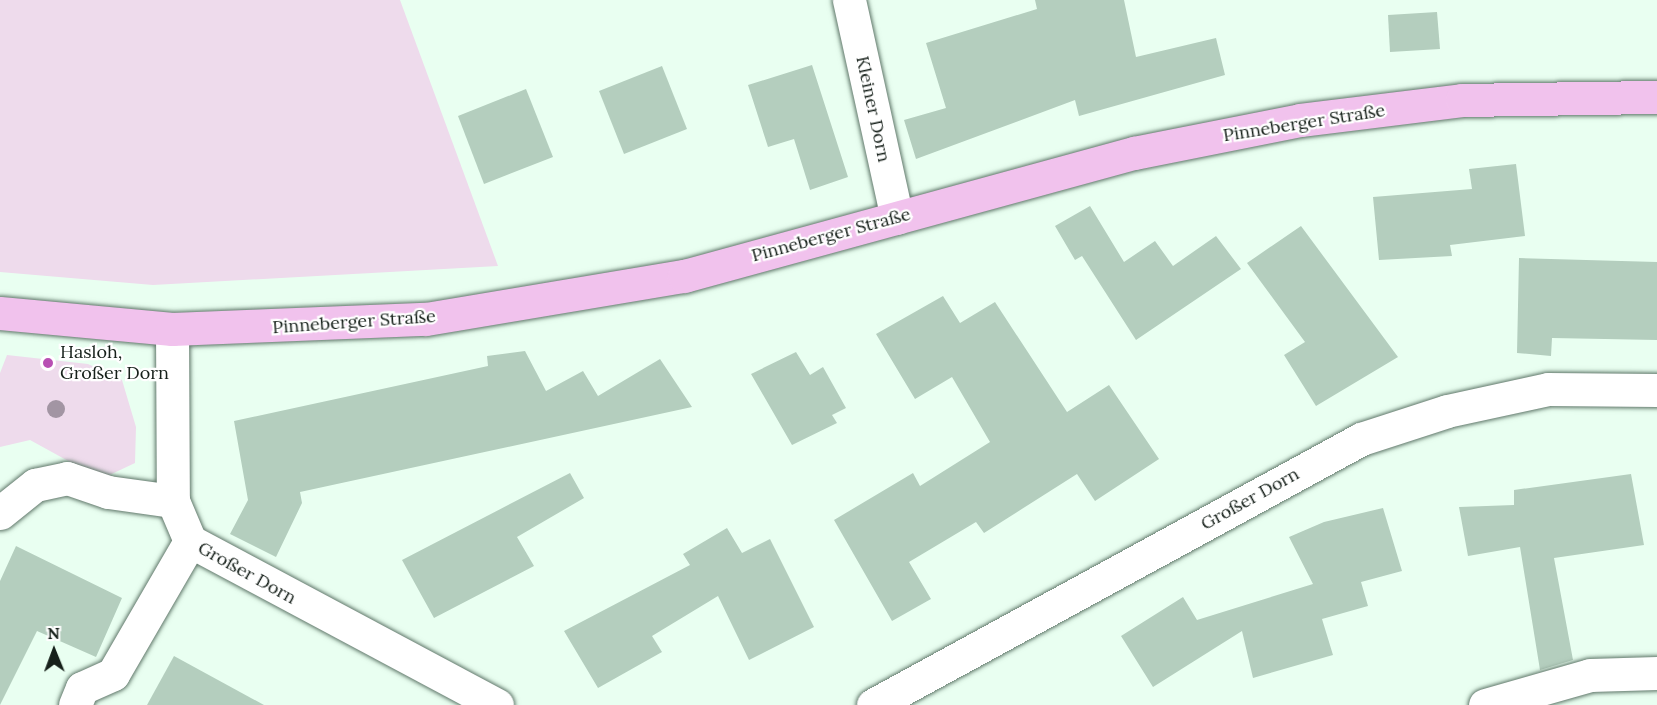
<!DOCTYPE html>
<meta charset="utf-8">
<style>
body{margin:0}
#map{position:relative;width:1657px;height:705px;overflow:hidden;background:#e9fff1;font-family:Lora,serif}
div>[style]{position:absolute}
.green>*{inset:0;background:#eedbec}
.building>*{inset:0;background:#b4cebe}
.roads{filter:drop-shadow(0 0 2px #60786a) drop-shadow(0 0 2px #60786a)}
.minor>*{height:33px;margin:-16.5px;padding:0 16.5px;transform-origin:16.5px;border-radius:16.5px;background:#fff}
.major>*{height:33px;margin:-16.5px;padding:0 16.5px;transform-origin:16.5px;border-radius:16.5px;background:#f1c2ed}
.trees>*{width:18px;height:18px;margin:-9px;border-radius:50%;background:#a295a3}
.dots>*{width:16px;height:16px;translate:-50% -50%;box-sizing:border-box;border:3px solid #fff;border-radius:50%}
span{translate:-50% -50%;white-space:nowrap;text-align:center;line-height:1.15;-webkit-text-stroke:4.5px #fff;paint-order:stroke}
.street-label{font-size:18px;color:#16201a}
.poi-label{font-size:18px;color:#16201a}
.left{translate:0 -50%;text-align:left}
.north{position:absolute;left:24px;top:621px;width:60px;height:60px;-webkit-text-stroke:4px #fff;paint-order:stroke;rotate:359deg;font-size:16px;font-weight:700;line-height:24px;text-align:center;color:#16201a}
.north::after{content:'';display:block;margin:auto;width:21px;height:27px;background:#16201a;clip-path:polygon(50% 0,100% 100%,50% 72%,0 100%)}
</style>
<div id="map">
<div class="green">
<i style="clip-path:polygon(0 0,400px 0,498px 266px,153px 285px,0 272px)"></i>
<i style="clip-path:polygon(7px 355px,88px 364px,122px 380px,136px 427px,135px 463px,101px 479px,30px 440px,0 447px,0 373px)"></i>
</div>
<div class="building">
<i style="clip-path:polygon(1035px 0,1124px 0,1136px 57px,1216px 38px,1225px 75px,1079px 116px,1075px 100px,916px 159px,904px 120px,946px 108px,926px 43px,1037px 9px)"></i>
<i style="clip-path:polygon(1437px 12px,1440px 49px,1390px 52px,1388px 15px)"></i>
<i style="clip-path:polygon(812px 65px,848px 177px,810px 190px,794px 139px,768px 147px,748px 85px)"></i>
<i style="clip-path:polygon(662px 66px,687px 129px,624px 154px,599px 91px)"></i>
<i style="clip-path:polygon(526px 89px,553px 157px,484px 184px,458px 116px)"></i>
<i style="clip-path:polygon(1516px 164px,1525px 236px,1450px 245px,1452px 256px,1379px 260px,1373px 197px,1472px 189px,1469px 169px)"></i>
<i style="clip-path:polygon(1090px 206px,1124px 262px,1155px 241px,1173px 266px,1216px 236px,1241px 269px,1136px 340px,1082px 256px,1075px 260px,1055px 226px)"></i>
<i style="clip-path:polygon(1301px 226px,1398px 357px,1316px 406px,1284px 355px,1305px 342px,1247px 263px)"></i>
<i style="clip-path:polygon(1519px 258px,1657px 262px,1657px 340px,1552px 338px,1551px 356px,1517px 353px)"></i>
<i style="clip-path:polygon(943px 296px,960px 323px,995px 302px,1067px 412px,1109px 385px,1159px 459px,1095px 501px,1077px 474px,984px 533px,976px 522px,909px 562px,931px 599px,892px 621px,834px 520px,913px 473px,920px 486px,990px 442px,952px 377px,915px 399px,876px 334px)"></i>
<i style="clip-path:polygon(525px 351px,546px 391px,583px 371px,598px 396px,660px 359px,692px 407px,300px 492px,302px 503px,276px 557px,230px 534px,248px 500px,234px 421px,488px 366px,487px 356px)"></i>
<i style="clip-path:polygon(796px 352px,810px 375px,823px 367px,846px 408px,832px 415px,837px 423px,792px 445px,751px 374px)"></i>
<i style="clip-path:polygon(570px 473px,584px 498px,517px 537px,534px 566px,434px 618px,402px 560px)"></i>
<i style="clip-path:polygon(1631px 474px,1644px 545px,1554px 558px,1573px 660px,1540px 670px,1520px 547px,1468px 556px,1459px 507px,1514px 505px,1514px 490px)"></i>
<i style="clip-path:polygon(1383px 508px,1402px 571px,1361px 582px,1368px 606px,1322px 619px,1333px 655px,1253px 678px,1242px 631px,1153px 687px,1121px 636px,1183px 597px,1197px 620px,1313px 584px,1289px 537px,1324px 522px)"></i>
<i style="clip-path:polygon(727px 528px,742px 553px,770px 539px,814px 627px,749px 660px,718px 596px,652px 636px,662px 652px,598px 688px,564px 631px,690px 565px,683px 554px)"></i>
<i style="clip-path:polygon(16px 546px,122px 598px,96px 657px,37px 631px,0 705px,0 581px)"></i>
<i style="clip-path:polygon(174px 656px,264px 705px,147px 705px)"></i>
</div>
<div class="roads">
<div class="minor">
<i style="left:849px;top:0;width:223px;rotate:77.6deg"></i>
<i style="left:172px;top:329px;width:172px;rotate:89.7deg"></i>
<i style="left:173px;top:501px;width:43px;rotate:67deg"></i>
<i style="left:190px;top:541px;width:348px;rotate:28.1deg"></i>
<i style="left:0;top:513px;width:45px;rotate:-38.7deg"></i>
<i style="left:35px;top:485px;width:33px;rotate:-12deg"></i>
<i style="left:67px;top:478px;width:43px;rotate:18.9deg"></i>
<i style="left:108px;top:492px;width:66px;rotate:7.9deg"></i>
<i style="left:75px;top:705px;width:18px;rotate:-68deg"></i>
<i style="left:82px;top:688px;width:34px;rotate:-24deg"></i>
<i style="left:113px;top:674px;width:154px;rotate:-59.9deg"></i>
<i style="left:873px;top:705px;width:556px;rotate:-28.59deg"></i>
<i style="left:1361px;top:439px;width:90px;rotate:-18deg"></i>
<i style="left:1447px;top:411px;width:103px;rotate:-12.3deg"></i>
<i style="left:1548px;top:389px;width:109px;rotate:0.5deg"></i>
<i style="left:1485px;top:705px;width:109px;rotate:-15.9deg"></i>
<i style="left:1590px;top:675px;width:67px;rotate:-1.7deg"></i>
</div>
<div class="major">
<i style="left:0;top:313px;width:173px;rotate:5.3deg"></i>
<i style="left:172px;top:329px;width:254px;rotate:-2.3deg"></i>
<i style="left:426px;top:319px;width:262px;rotate:-9.5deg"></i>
<i style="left:684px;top:276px;width:467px;rotate:-15.3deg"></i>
<i style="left:1134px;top:153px;width:169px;rotate:-11.2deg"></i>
<i style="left:1300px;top:120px;width:163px;rotate:-7deg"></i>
<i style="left:1462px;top:100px;width:195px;rotate:-0.9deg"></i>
</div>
</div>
<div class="trees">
<i style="left:56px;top:409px"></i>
</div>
<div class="dots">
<i style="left:48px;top:363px;background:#b84fb3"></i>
</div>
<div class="street-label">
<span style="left:873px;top:109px;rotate:78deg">Kleiner Dorn</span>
<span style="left:1304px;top:123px;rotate:-9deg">Pinneberger Straße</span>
<span style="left:831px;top:235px;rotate:-15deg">Pinneberger Straße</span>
<span style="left:354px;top:322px;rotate:-4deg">Pinneberger Straße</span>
<span style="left:1250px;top:499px;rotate:-29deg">Großer Dorn</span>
<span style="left:247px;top:573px;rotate:29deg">Großer Dorn</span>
</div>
<div class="poi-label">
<span class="left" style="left:60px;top:363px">Hasloh,<br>Großer Dorn</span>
</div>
<div class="north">N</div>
</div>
